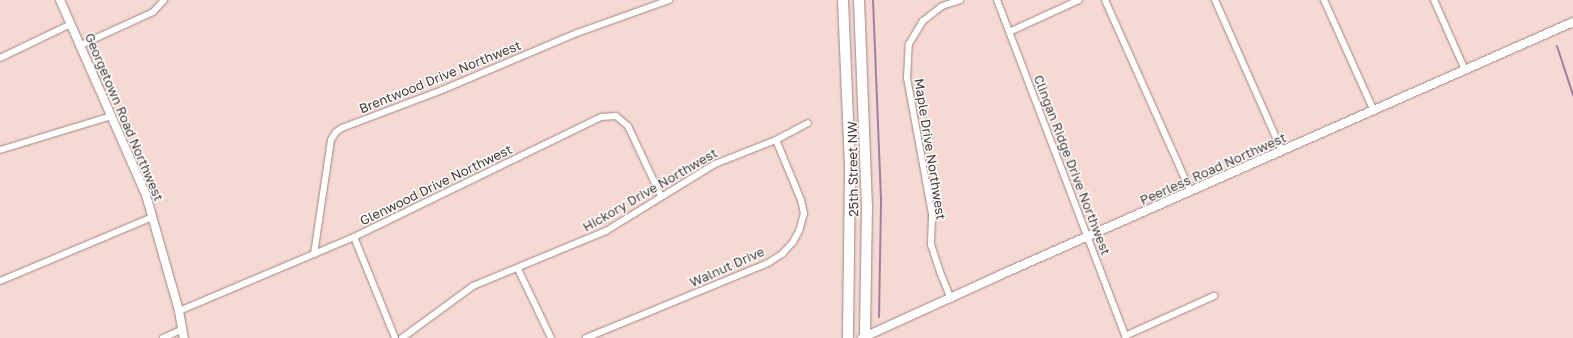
<!DOCTYPE html>
<style>
body{margin:0}
#map{position:relative;width:1573px;height:338px;overflow:hidden;background:#f6d9d3;font-family:"Golos Text",sans-serif}
div>[style]{position:absolute}
.stream>*{height:2px;margin:-1px;padding:0 1px;transform-origin:1px;border-radius:1px;background:#a27ea7}
.roads{filter:drop-shadow(0 0 1px #a18680) drop-shadow(0 0 1px #a18680)}
.minor>*{height:6px;margin:-3px;padding:0 3px;transform-origin:3px;border-radius:3px;background:#fff}
.tertiary>*{height:8px;margin:-4px;padding:0 4px;transform-origin:4px;border-radius:4px;background:#fff}
.trunk>*{height:10px;margin:-5px;padding:0 5px;transform-origin:5px;border-radius:5px;background:#fff}
span{translate:-50% -50%;white-space:nowrap;text-align:center;line-height:1.15;-webkit-text-stroke:3px #fff;paint-order:stroke}
.street-label{font-size:13px;color:#453937}
</style>
<div id="map">
<div class="stream">
<i style="left:873px;top:0;width:203px;rotate:87.7deg"></i>
<i style="left:881px;top:203px;width:114px;rotate:91deg"></i>
<i style="left:1557px;top:46px;width:52px;rotate:71.9deg"></i>
</div>
<div class="roads">
<div class="minor">
<i style="left:997px;top:0;width:362px;rotate:69.1deg"></i>
<i style="left:1105px;top:0;width:210px;rotate:65.9deg"></i>
<i style="left:1215px;top:0;width:165px;rotate:66.1deg"></i>
<i style="left:1324px;top:0;width:122px;rotate:65.8deg"></i>
<i style="left:1434px;top:0;width:77px;rotate:66.1deg"></i>
<i style="left:1009px;top:32px;width:77px;rotate:-24.6deg"></i>
<i style="left:81px;top:45px;width:79px;rotate:-24.6deg"></i>
<i style="left:153px;top:12px;width:16px;rotate:-47deg"></i>
<i style="left:0;top:58px;width:79px;rotate:-25.6deg"></i>
<i style="left:0;top:150px;width:117px;rotate:-16.9deg"></i>
<i style="left:354px;top:237px;width:109px;rotate:67.9deg"></i>
<i style="left:314px;top:254px;width:115px;rotate:-81.5deg"></i>
<i style="left:331px;top:140px;width:9px;rotate:-58deg"></i>
<i style="left:336px;top:132px;width:7px;rotate:-34deg"></i>
<i style="left:342px;top:128px;width:107px;rotate:-20.8deg"></i>
<i style="left:442px;top:90px;width:147px;rotate:-22.9deg"></i>
<i style="left:577px;top:33px;width:98px;rotate:-19.7deg"></i>
<i style="left:518px;top:269px;width:76px;rotate:64.4deg"></i>
<i style="left:0;top:281px;width:165px;rotate:-22.8deg"></i>
<i style="left:951px;top:299px;width:29px;rotate:-112deg"></i>
<i style="left:940px;top:272px;width:28px;rotate:-108deg"></i>
<i style="left:931px;top:245px;width:31px;rotate:-88deg"></i>
<i style="left:932px;top:214px;width:138px;rotate:-100.4deg"></i>
<i style="left:907px;top:78px;width:34px;rotate:-87deg"></i>
<i style="left:909px;top:44px;width:27px;rotate:-59deg"></i>
<i style="left:923px;top:21px;width:24px;rotate:-38deg"></i>
<i style="left:942px;top:6px;width:19px;rotate:-18deg"></i>
<i style="left:179px;top:311px;width:190px;rotate:-22.9deg"></i>
<i style="left:354px;top:237px;width:275px;rotate:-25.9deg"></i>
<i style="left:601px;top:117px;width:15px;rotate:-4deg"></i>
<i style="left:616px;top:116px;width:16px;rotate:40deg"></i>
<i style="left:628px;top:126px;width:77px;rotate:64.8deg"></i>
<i style="left:1125px;top:336px;width:98px;rotate:-24.2deg"></i>
<i style="left:163px;top:338px;width:22px;rotate:-24deg"></i>
<i style="left:402px;top:338px;width:88px;rotate:-36.2deg"></i>
<i style="left:473px;top:286px;width:144px;rotate:-22.5deg"></i>
<i style="left:606px;top:231px;width:128px;rotate:-31.6deg"></i>
<i style="left:715px;top:164px;width:66px;rotate:-21.5deg"></i>
<i style="left:776px;top:140px;width:36px;rotate:-28deg"></i>
<i style="left:586px;top:338px;width:197px;rotate:-22.4deg"></i>
<i style="left:768px;top:263px;width:17px;rotate:-33deg"></i>
<i style="left:782px;top:254px;width:16px;rotate:-47deg"></i>
<i style="left:793px;top:242px;width:13px;rotate:-61deg"></i>
<i style="left:799px;top:231px;width:18px;rotate:-74deg"></i>
<i style="left:804px;top:214px;width:14px;rotate:-102deg"></i>
<i style="left:801px;top:200px;width:65px;rotate:-112.6deg"></i>
</div>
<div class="tertiary">
<i style="left:60px;top:0;width:213px;rotate:66.2deg"></i>
<i style="left:146px;top:195px;width:121px;rotate:74.1deg"></i>
<i style="left:179px;top:311px;width:27px;rotate:80deg"></i>
<i style="left:862px;top:338px;width:152px;rotate:-24.5deg"></i>
<i style="left:1000px;top:275px;width:626px;rotate:-23.82deg"></i>
</div>
<div class="trunk">
<i style="left:843px;top:0;width:169px;rotate:87.6deg"></i>
<i style="left:850px;top:169px;width:169px;rotate:90.7deg"></i>
<i style="left:859px;top:0;width:206px;rotate:87.8deg"></i>
<i style="left:867px;top:206px;width:132px;rotate:90.9deg"></i>
</div>
</div>
<div class="street-label">
<span style="left:440px;top:77px;rotate:-22deg">Brentwood Drive Northwest</span>
<span style="left:124px;top:117px;rotate:67deg">Georgetown Road Northwest</span>
<span style="left:930px;top:149px;rotate:81deg">Maple Drive Northwest</span>
<span style="left:1072px;top:165px;rotate:69deg">Clingan Ridge Drive Northwest</span>
<span style="left:853px;top:169px;rotate:-91deg">25th Street NW</span>
<span style="left:1213px;top:169px;rotate:-24deg">Peerless Road Northwest</span>
<span style="left:436px;top:185px;rotate:-26deg">Glenwood Drive Northwest</span>
<span style="left:650px;top:190px;rotate:-30deg">Hickory Drive Northwest</span>
<span style="left:727px;top:267px;rotate:-24deg">Walnut Drive</span>
</div>
</div>
